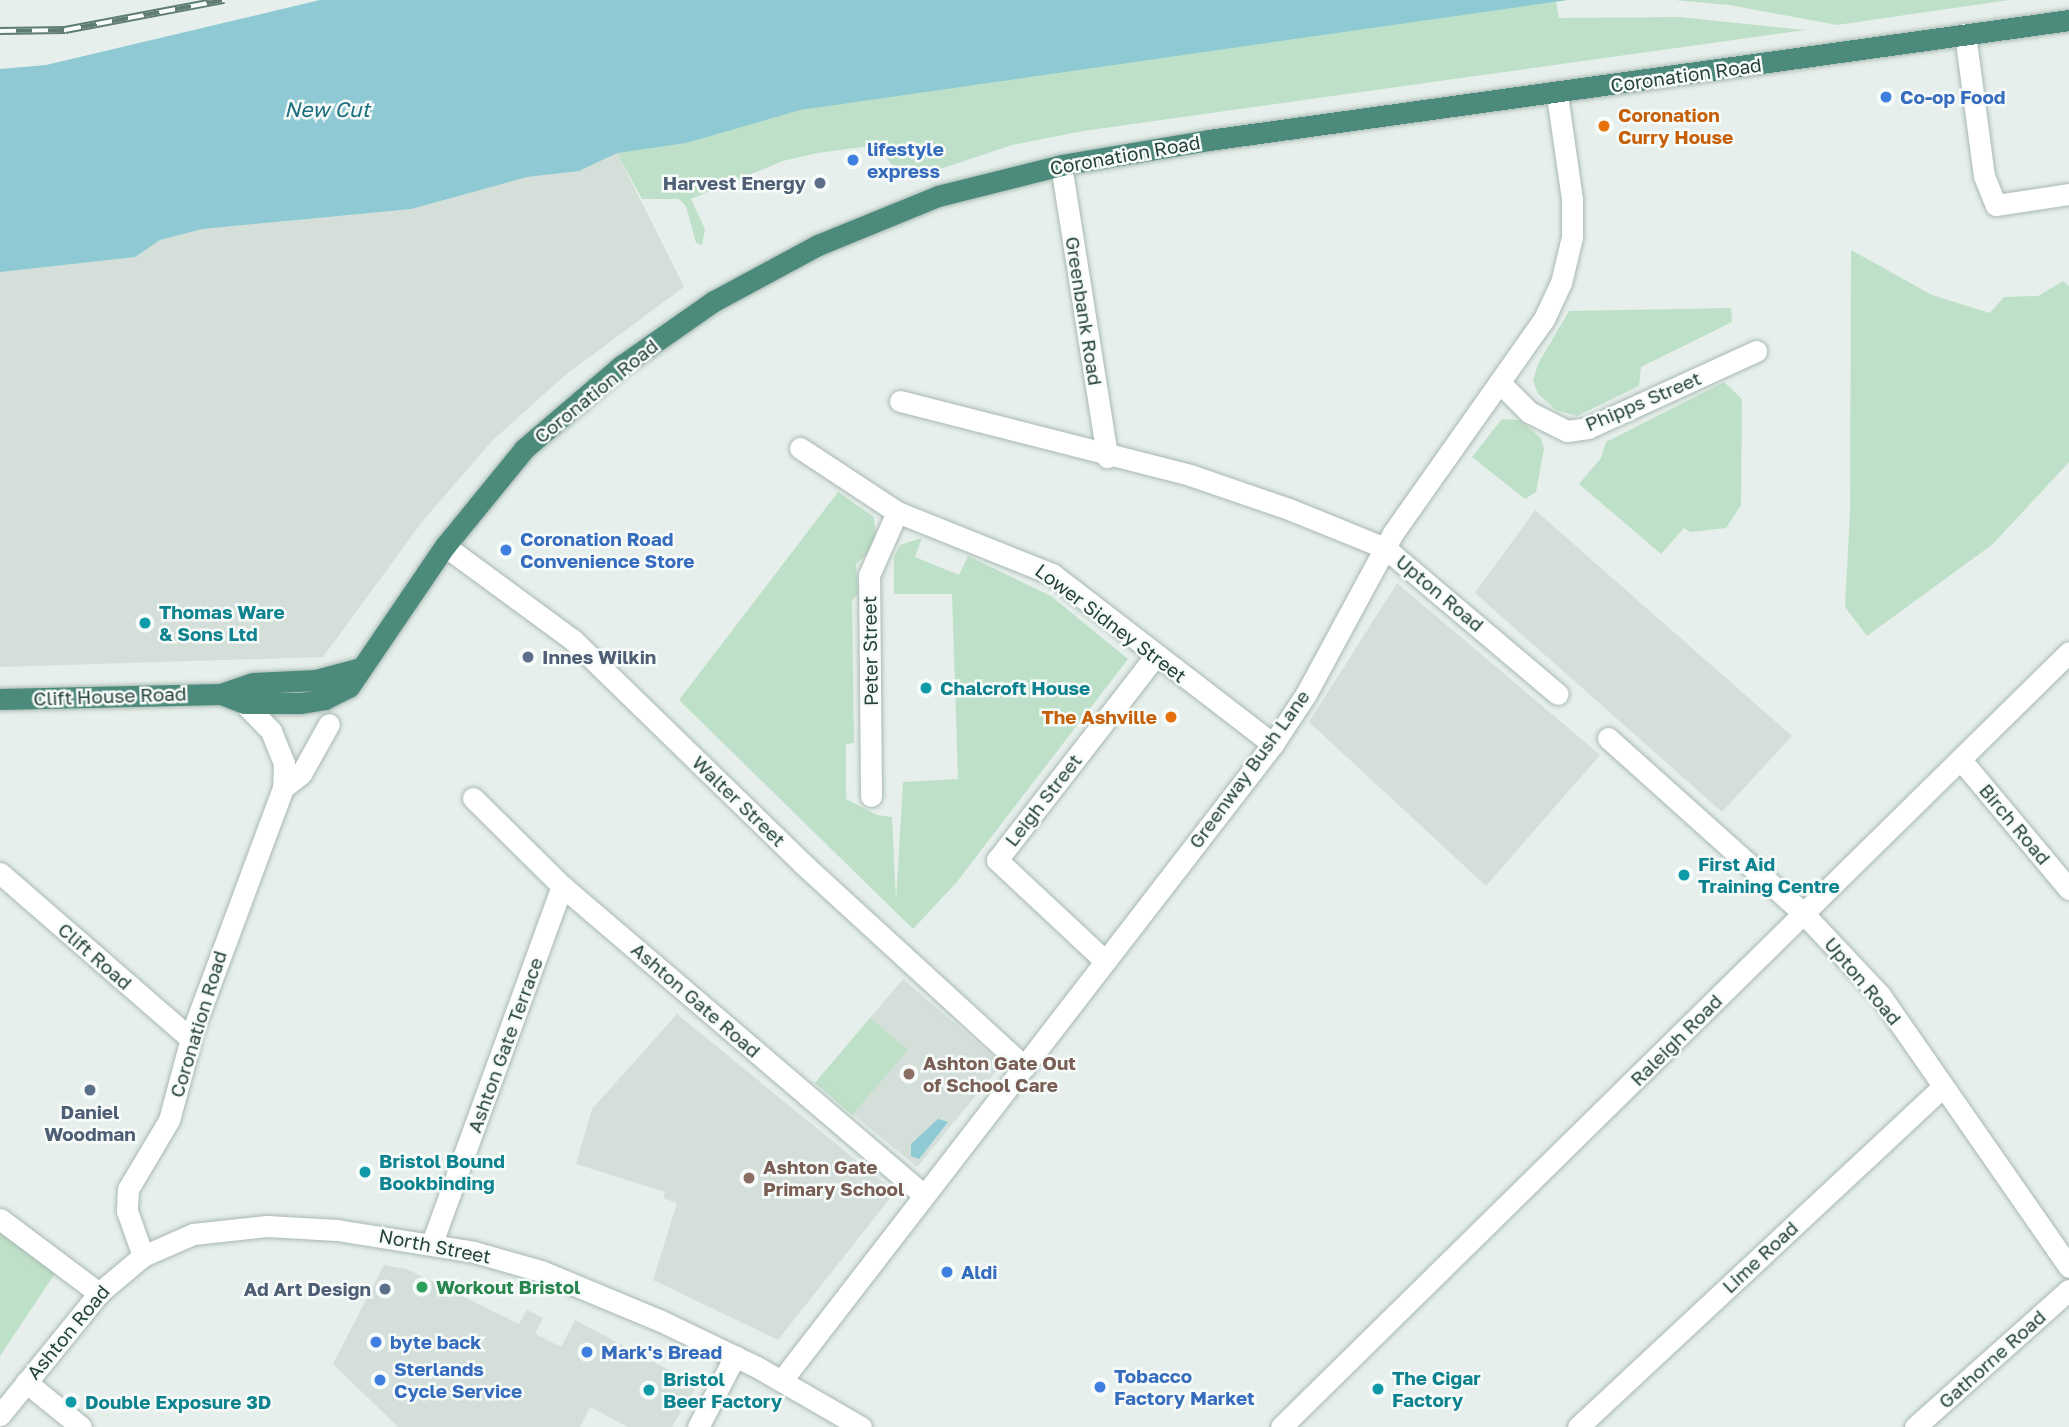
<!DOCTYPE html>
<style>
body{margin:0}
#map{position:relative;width:2069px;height:1427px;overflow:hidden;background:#e6efeb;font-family:"Golos Text",sans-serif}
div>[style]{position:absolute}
.built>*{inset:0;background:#d4dfda}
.green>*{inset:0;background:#bfe0c8}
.water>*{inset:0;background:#8ec9d4}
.roads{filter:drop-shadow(0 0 2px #a8b8b2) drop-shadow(0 0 2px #a8b8b2)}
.minor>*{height:21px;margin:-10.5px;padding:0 10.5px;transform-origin:10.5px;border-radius:10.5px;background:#fff}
.tertiary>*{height:21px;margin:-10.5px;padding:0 10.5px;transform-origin:10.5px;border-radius:10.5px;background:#fff}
.secondary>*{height:21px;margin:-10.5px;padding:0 10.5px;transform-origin:10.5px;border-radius:10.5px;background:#fff}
.trunk>*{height:21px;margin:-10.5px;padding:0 10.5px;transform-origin:10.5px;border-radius:10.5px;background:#4c8a7c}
.rail>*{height:8px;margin-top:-4px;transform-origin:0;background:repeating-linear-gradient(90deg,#f7fbf9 0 16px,#5f7d75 0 32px);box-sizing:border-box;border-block:2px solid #5f7d75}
.dots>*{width:19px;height:19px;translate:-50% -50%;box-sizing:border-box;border:4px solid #f7fbf9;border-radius:50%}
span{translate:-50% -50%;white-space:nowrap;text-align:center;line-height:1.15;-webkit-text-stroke:5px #f7fbf9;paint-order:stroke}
.street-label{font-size:19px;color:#24423a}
.shop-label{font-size:19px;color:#366cbe;font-weight:700}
.left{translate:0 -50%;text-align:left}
.food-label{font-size:19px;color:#c56008;font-weight:700}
.right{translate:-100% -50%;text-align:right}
.service-label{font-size:19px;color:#4e5e75;font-weight:700}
.culture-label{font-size:19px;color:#0d838f;font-weight:700}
.education-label{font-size:19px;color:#785e54;font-weight:700}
.leisure-label{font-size:19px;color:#27864d;font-weight:700}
.water-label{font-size:21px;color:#1c6f80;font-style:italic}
</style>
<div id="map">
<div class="built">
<i style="clip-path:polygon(617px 153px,684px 287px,564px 376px,491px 442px,422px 522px,323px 657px,0 667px,0 272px,135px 257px,160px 240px,202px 229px,411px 209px,527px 177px,584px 169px)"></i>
<i style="clip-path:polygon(1535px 510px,1792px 736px,1722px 812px,1475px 593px)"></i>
<i style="clip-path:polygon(1397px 583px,1600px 755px,1486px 886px,1309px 722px)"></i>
<i style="clip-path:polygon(903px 979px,1002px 1064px,917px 1167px,815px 1083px)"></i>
<i style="clip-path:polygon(677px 1014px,895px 1192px,778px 1340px,653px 1280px,677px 1203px,663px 1198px,665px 1192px,576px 1164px,592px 1109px)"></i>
<i style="clip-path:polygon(384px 1265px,407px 1269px,519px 1324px,527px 1310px,543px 1318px,535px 1334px,561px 1347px,575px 1320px,697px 1385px,672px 1427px,628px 1427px,590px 1407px,580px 1427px,398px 1427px,333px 1364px)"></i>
</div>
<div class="green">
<i style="clip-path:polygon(1216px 0,1567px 0,1556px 2px,1559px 18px,1679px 17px,1805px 30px,1083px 131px,1012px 145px,910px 179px,891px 164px,877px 145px,818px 153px,783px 161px,691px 199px,705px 229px,702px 245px,696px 243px,686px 206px,679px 199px,642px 199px,617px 153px,584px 169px,527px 177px,411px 209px,202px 229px,160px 240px,135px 257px,0 272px)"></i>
<i style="clip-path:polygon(1674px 0,2009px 0,1837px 25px,1729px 5px)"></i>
<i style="clip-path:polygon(1851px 250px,1932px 295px,1990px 313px,2004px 297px,2038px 296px,2063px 281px,2069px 286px,2069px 462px,1993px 544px,1867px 636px,1845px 607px,1850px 512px)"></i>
<i style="clip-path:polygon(1731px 308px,1732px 322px,1641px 367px,1639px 386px,1577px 416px,1556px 410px,1538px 394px,1533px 381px,1538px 364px,1569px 311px)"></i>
<i style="clip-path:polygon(1724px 382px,1742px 399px,1741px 505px,1726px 528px,1690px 532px,1684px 528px,1661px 554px,1579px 484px,1601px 458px,1606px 442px)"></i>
<i style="clip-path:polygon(1502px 419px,1520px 420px,1541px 438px,1544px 449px,1536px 492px,1525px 499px,1472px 457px)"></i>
<i style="clip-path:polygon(838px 492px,874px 517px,876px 537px,869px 552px,856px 564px,858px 594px,852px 600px,854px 743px,846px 744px,846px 799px,877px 815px,892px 817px,896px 901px,903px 782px,958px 779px,952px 594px,894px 594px,894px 557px,900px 545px,922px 538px,915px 557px,959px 575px,968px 556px,1051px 596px,1128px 659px,956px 883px,913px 929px,679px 700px)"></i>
<i style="clip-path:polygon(870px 1018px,908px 1050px,852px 1115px,815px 1083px)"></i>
<i style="clip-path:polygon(0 1233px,56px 1272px,0 1356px)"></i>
</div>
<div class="water">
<i style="clip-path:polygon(320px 0,1567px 0,800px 110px,686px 143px,617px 153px,579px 171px,527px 177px,411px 209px,202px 229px,160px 240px,135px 257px,0 272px,0 69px,46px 65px)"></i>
<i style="clip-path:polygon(938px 1119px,948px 1122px,919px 1159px,911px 1156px,911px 1144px)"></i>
</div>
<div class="roads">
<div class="minor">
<i style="left:1965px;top:34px;width:143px;rotate:82.4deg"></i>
<i style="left:1984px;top:176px;width:31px;rotate:68deg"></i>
<i style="left:1996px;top:205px;width:74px;rotate:-8.6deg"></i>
<i style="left:1061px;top:165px;width:296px;rotate:81deg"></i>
<i style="left:1500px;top:383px;width:41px;rotate:45deg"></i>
<i style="left:1529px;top:412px;width:42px;rotate:26.6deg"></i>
<i style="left:1567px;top:431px;width:21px;rotate:-8deg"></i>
<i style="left:1588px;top:428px;width:185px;rotate:-24.6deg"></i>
<i style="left:900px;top:401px;width:299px;rotate:14.3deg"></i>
<i style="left:1190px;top:475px;width:105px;rotate:19deg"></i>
<i style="left:1289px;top:509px;width:104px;rotate:22.1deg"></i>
<i style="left:1385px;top:548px;width:226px;rotate:40.2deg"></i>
<i style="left:800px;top:448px;width:116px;rotate:33.4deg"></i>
<i style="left:897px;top:512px;width:167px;rotate:21.8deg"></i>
<i style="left:1052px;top:574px;width:279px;rotate:37.6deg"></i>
<i style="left:445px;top:546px;width:159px;rotate:36.3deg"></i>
<i style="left:573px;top:640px;width:320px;rotate:44.2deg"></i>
<i style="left:802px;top:863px;width:302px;rotate:42.5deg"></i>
<i style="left:1608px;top:738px;width:263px;rotate:41.9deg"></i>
<i style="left:1804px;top:914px;width:111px;rotate:46.8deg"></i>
<i style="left:1880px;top:995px;width:331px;rotate:55.2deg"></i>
<i style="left:1961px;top:760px;width:168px;rotate:50.1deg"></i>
<i style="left:283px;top:788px;width:23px;rotate:-38deg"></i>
<i style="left:301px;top:774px;width:57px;rotate:-60.8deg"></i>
<i style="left:871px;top:796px;width:221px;rotate:-90.5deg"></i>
<i style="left:869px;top:575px;width:69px;rotate:-66deg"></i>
<i style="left:473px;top:798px;width:125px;rotate:44.7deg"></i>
<i style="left:562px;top:886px;width:476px;rotate:40.5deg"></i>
<i style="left:0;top:873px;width:253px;rotate:41deg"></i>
<i style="left:1105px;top:961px;width:148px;rotate:-136.9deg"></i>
<i style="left:997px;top:860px;width:258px;rotate:-52.2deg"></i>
<i style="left:0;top:1219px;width:124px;rotate:36.8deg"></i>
<i style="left:432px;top:1243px;width:380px;rotate:-70deg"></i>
<i style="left:782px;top:1380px;width:803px;rotate:-52.33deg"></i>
<i style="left:1273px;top:744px;width:60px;rotate:-56.6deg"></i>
<i style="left:1306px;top:694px;width:183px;rotate:-61.6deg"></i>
<i style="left:1393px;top:533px;width:262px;rotate:-54.8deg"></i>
<i style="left:1544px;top:319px;width:40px;rotate:-65deg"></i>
<i style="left:1561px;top:283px;width:47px;rotate:-76.6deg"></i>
<i style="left:1572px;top:237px;width:38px;rotate:-90deg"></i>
<i style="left:1572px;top:199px;width:105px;rotate:-98.2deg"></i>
<i style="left:26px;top:1382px;width:71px;rotate:39.3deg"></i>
<i style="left:698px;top:1427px;width:80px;rotate:-62.5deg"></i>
<i style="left:1281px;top:1427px;width:1105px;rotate:-44.52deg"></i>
<i style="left:1578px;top:1427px;width:499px;rotate:-43deg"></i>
<i style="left:1915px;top:1427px;width:206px;rotate:-41.7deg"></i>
</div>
<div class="tertiary">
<i style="left:0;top:1415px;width:157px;rotate:-50.9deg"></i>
<i style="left:99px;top:1293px;width:57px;rotate:-40.1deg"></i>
</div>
<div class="secondary">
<i style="left:244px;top:703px;width:39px;rotate:46deg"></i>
<i style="left:271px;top:731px;width:35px;rotate:68deg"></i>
<i style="left:284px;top:763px;width:25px;rotate:92deg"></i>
<i style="left:283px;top:788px;width:255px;rotate:110.4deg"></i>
<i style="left:194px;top:1027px;width:96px;rotate:105deg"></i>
<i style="left:169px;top:1120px;width:80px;rotate:120.7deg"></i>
<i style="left:128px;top:1189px;width:22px;rotate:93deg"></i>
<i style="left:127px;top:1211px;width:48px;rotate:70.4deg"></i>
<i style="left:143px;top:1256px;width:55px;rotate:-23.7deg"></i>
<i style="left:193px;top:1234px;width:74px;rotate:-6.2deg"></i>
<i style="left:267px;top:1226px;width:70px;rotate:3.3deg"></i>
<i style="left:337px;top:1230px;width:139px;rotate:9.1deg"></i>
<i style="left:474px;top:1252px;width:70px;rotate:15.8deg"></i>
<i style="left:541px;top:1271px;width:128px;rotate:22.6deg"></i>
<i style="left:659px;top:1320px;width:109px;rotate:25.6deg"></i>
<i style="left:757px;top:1367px;width:120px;rotate:30deg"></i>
</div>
<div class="trunk">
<i style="left:221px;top:694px;width:25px;rotate:21deg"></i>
<i style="left:244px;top:703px;width:57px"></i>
<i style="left:301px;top:703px;width:24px;rotate:-9deg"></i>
<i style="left:325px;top:699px;width:27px;rotate:-27deg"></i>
<i style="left:349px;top:687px;width:171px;rotate:-55.8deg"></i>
<i style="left:445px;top:546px;width:125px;rotate:-50.8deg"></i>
<i style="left:524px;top:449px;width:128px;rotate:-40.6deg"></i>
<i style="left:621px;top:366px;width:113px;rotate:-35deg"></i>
<i style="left:714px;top:301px;width:118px;rotate:-28.3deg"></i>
<i style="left:818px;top:245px;width:130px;rotate:-22.2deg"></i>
<i style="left:938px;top:196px;width:127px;rotate:-14.1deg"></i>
<i style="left:1061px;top:165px;width:150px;rotate:-9.6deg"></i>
<i style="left:1209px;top:140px;width:868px;rotate:-7.94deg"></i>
<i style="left:0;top:699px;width:221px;rotate:-1.3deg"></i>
<i style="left:221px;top:694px;width:34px;rotate:-19deg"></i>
<i style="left:253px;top:683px;width:63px;rotate:-2.7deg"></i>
<i style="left:316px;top:680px;width:47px;rotate:-14.9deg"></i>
</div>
</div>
<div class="rail">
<i style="left:0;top:31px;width:65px;rotate:-0.9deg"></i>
<i style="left:65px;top:30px;width:162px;rotate:-10.7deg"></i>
</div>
<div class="dots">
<i style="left:1886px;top:97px;background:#3f7fe0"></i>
<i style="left:1604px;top:126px;background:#e8710a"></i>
<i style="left:853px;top:160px;background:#3f7fe0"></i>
<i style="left:820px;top:183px;background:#5c6f8a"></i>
<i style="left:506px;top:550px;background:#3f7fe0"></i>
<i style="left:145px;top:623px;background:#0f9aa8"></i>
<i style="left:528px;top:657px;background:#5c6f8a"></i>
<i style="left:926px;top:688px;background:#0f9aa8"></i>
<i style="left:1171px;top:717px;background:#e8710a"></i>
<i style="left:1684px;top:875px;background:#0f9aa8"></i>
<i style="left:909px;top:1074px;background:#8d6e63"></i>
<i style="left:90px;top:1090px;background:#5c6f8a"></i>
<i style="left:365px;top:1172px;background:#0f9aa8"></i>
<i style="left:749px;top:1178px;background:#8d6e63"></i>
<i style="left:947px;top:1272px;background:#3f7fe0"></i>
<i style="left:422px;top:1287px;background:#2e9e5b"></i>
<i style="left:385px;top:1289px;background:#5c6f8a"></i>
<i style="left:376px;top:1342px;background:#3f7fe0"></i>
<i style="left:587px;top:1352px;background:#3f7fe0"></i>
<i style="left:380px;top:1380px;background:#3f7fe0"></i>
<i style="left:1100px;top:1387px;background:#3f7fe0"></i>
<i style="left:1378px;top:1389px;background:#0f9aa8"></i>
<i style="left:649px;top:1390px;background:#0f9aa8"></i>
<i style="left:71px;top:1402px;background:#0f9aa8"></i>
</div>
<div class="street-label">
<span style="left:1686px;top:75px;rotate:-8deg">Coronation Road</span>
<span style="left:1125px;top:155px;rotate:-10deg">Coronation Road</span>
<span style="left:1084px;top:311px;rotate:81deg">Greenbank Road</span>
<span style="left:596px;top:391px;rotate:-39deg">Coronation Road</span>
<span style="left:1643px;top:401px;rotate:-23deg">Phipps Street</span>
<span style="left:1440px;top:593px;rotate:40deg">Upton Road</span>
<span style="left:1111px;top:623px;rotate:37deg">Lower Sidney Street</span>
<span style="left:870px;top:651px;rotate:-91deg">Peter Street</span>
<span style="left:110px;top:696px;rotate:-2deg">Clift House Road</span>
<span style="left:1249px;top:769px;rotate:-54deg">Greenway Bush Lane</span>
<span style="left:1043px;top:800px;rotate:-52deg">Leigh Street</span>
<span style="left:739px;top:801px;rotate:44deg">Walter Street</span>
<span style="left:2015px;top:824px;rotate:50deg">Birch Road</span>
<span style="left:95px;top:956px;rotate:41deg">Clift Road</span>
<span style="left:1863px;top:981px;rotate:50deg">Upton Road</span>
<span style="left:696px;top:1000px;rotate:41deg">Ashton Gate Road</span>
<span style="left:198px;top:1024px;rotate:-73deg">Coronation Road</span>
<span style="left:1676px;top:1040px;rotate:-45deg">Raleigh Road</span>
<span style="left:505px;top:1045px;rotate:-70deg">Ashton Gate Terrace</span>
<span style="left:435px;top:1246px;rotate:11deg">North Street</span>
<span style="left:1760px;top:1257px;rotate:-43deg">Lime Road</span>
<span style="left:68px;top:1332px;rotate:-50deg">Ashton Road</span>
<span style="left:1992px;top:1359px;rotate:-42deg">Gathorne Road</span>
</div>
<div class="shop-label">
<span class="left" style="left:1900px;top:97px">Co-op Food</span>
<span class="left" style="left:867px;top:160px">lifestyle<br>express</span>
<span class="left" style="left:520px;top:550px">Coronation Road<br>Convenience Store</span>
<span class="left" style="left:961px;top:1272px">Aldi</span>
<span class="left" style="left:390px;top:1342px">byte back</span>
<span class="left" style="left:601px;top:1352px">Mark's Bread</span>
<span class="left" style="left:394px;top:1380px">Sterlands<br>Cycle Service</span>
<span class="left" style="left:1114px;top:1387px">Tobacco<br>Factory Market</span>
</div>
<div class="food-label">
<span class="left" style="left:1618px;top:126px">Coronation<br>Curry House</span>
<span class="right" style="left:1157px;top:717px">The Ashville</span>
</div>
<div class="service-label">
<span class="right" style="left:806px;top:183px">Harvest Energy</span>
<span class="left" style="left:542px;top:657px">Innes Wilkin</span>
<span style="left:90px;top:1123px">Daniel<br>Woodman</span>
<span class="right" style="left:371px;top:1289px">Ad Art Design</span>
</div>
<div class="culture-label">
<span class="left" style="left:159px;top:623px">Thomas Ware<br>&amp; Sons Ltd</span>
<span class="left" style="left:940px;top:688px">Chalcroft House</span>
<span class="left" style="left:1698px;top:875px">First Aid<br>Training Centre</span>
<span class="left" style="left:379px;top:1172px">Bristol Bound<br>Bookbinding</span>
<span class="left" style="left:1392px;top:1389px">The Cigar<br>Factory</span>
<span class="left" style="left:663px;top:1390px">Bristol<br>Beer Factory</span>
<span class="left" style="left:85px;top:1402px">Double Exposure 3D</span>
</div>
<div class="education-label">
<span class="left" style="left:923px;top:1074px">Ashton Gate Out<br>of School Care</span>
<span class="left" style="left:763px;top:1178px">Ashton Gate<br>Primary School</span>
</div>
<div class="leisure-label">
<span class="left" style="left:436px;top:1287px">Workout Bristol</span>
</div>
<div class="water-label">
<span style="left:327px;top:109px">New Cut</span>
</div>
</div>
